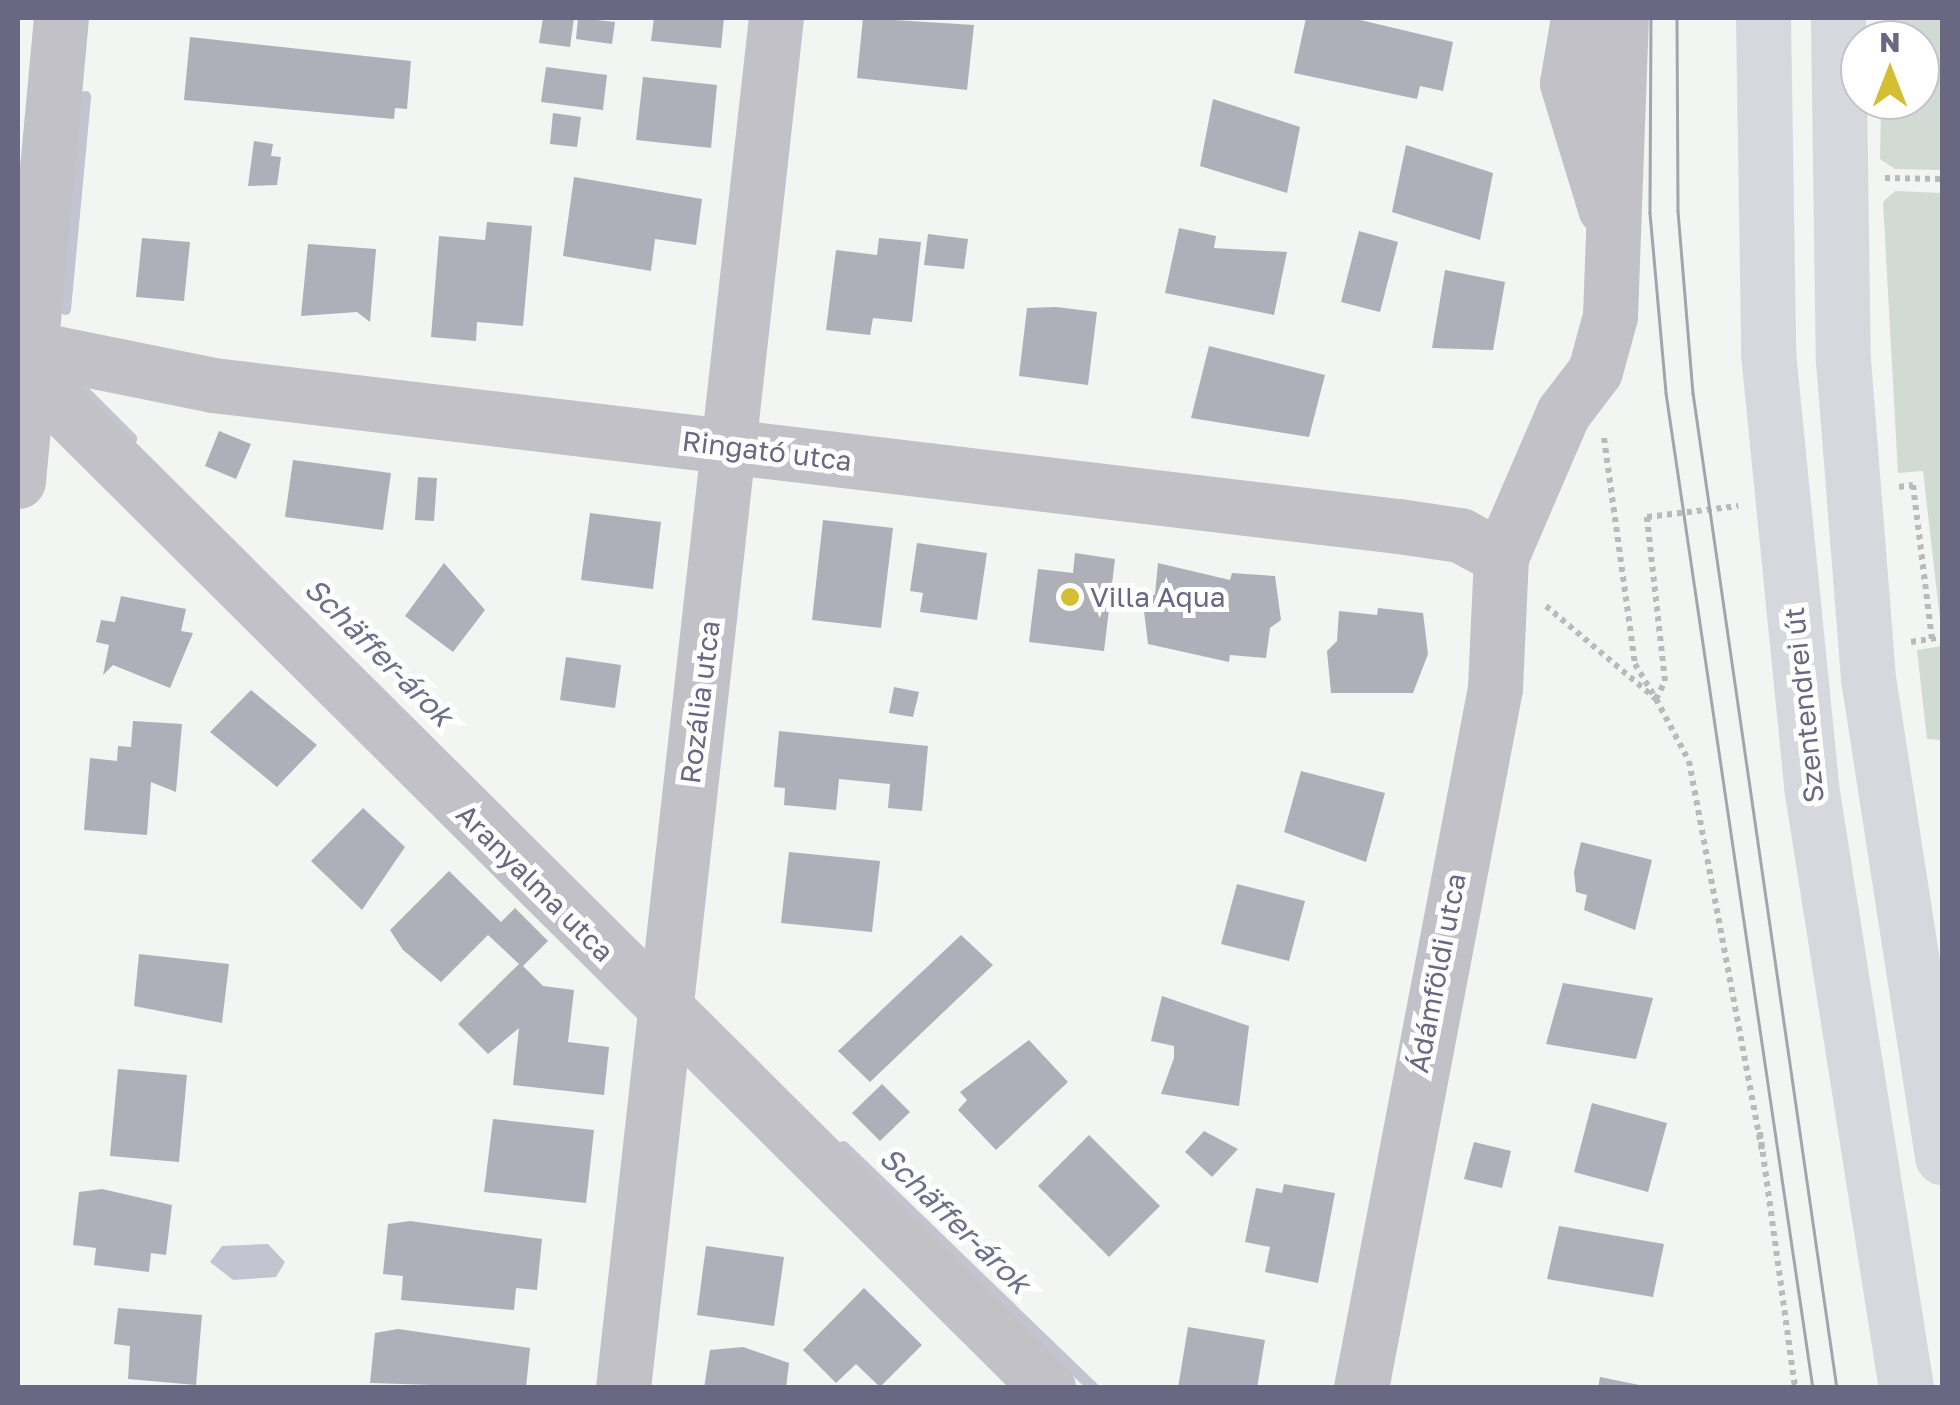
<!DOCTYPE html>
<meta charset="utf-8">
<style>
body{margin:0}
#map{position:relative;width:1960px;height:1405px;overflow:hidden;background:#f3f5f2;font-family:"Golos Text",sans-serif}
div>[style]{position:absolute}
.green>*{inset:0;background:#d2dad4}
.water>*{inset:0;background:#c3c4cf}
.stream>*{height:11px;margin:-5.5px;padding:0 5.5px;transform-origin:5.5px;border-radius:5.5px;background:#c3c4cf}
.building>*{inset:0;background:#afafb9}
.path>*{height:6px;margin-top:-3px;transform-origin:0;background:repeating-linear-gradient(90deg,#b9b9be 0 5px,transparent 0 10px)}
.minor>*{height:55px;margin:-27.5px;padding:0 27.5px;transform-origin:27.5px;border-radius:27.5px;background:#c2c1c8}
.major>*{height:55px;margin:-27.5px;padding:0 27.5px;transform-origin:27.5px;border-radius:27.5px;background:#d7d7de}
.tram>*{height:2.5px;margin:-1.25px;padding:0 1.25px;transform-origin:1.25px;border-radius:1.25px;background:#a5a4ae}
.dots>*{width:28px;height:28px;translate:-50% -50%;box-sizing:border-box;border:5px solid #fff;border-radius:50%}
span{translate:-50% -50%;white-space:nowrap;text-align:center;line-height:1.15;-webkit-text-stroke:10px #fff;paint-order:stroke}
.street-label{font-size:28px;color:#696781}
.poi-label{font-size:28px;color:#696781}
.left{translate:0 -50%;text-align:left}
.water-label{font-size:30px;color:#6d708b;font-style:italic}
.frame{position:absolute;inset:0;border:20px solid #696781;pointer-events:none}
.north{position:absolute;left:1840px;top:20px;width:100px;height:100px;box-sizing:border-box;background:#fff;border:2px solid #c3c2cd;border-radius:50%;rotate:0deg;font-size:28px;font-weight:700;line-height:40px;text-align:center;color:#696781}
.north::after{content:'';display:block;margin:auto;width:35px;height:45px;background:#d4be33;clip-path:polygon(50% 0,100% 100%,50% 72%,0 100%)}
</style>
<div id="map">
<div class="green">
<i style="clip-path:polygon(1883px 18px,1942px 18px,1942px 170px,1895px 169px,1880px 159px,1881px 100px,1920px 100px,1920px 40px,1882px 40px)"></i>
<i style="clip-path:polygon(1895px 191px,1942px 193px,1941px 628px,1923px 471px,1898px 473px,1883px 202px)"></i>
<i style="clip-path:polygon(1942px 646px,1942px 740px,1927px 739px,1917px 650px)"></i>
</div>
<div class="water">
<i style="clip-path:polygon(268px 1244px,285px 1262px,276px 1277px,233px 1280px,210px 1262px,222px 1246px)"></i>
</div>
<div class="stream">
<i style="left:65px;top:309px;width:214px;rotate:-84.6deg"></i>
<i style="left:81px;top:388px;width:71px;rotate:45deg"></i>
<i style="left:843px;top:1146px;width:349px;rotate:44deg"></i>
</div>
<div class="building">
<i style="clip-path:polygon(543px 18px,574px 18px,570px 47px,539px 43px)"></i>
<i style="clip-path:polygon(578px 18px,615px 22px,612px 44px,576px 39px)"></i>
<i style="clip-path:polygon(654px 18px,724px 18px,721px 48px,651px 41px)"></i>
<i style="clip-path:polygon(863px 18px,974px 25px,967px 90px,857px 78px)"></i>
<i style="clip-path:polygon(1306px 18px,1352px 18px,1453px 42px,1443px 91px,1420px 86px,1417px 99px,1294px 73px)"></i>
<i style="clip-path:polygon(190px 37px,411px 61px,407px 109px,395px 108px,394px 119px,184px 100px)"></i>
<i style="clip-path:polygon(546px 67px,607px 75px,603px 110px,541px 102px)"></i>
<i style="clip-path:polygon(643px 77px,717px 85px,711px 148px,636px 140px)"></i>
<i style="clip-path:polygon(1213px 99px,1300px 127px,1287px 193px,1200px 166px)"></i>
<i style="clip-path:polygon(553px 113px,581px 117px,577px 147px,550px 144px)"></i>
<i style="clip-path:polygon(254px 141px,273px 144px,271px 156px,281px 157px,277px 185px,248px 186px)"></i>
<i style="clip-path:polygon(1406px 145px,1493px 173px,1480px 240px,1392px 212px)"></i>
<i style="clip-path:polygon(574px 177px,702px 199px,696px 245px,655px 239px,651px 271px,563px 256px)"></i>
<i style="clip-path:polygon(487px 222px,532px 226px,523px 326px,477px 322px,476px 341px,431px 337px,439px 236px,485px 240px)"></i>
<i style="clip-path:polygon(1179px 228px,1216px 236px,1214px 248px,1287px 252px,1274px 315px,1165px 293px)"></i>
<i style="clip-path:polygon(1359px 231px,1398px 242px,1380px 312px,1341px 302px)"></i>
<i style="clip-path:polygon(928px 234px,968px 239px,964px 269px,924px 265px)"></i>
<i style="clip-path:polygon(142px 238px,190px 242px,184px 301px,136px 297px)"></i>
<i style="clip-path:polygon(879px 238px,921px 242px,912px 322px,873px 318px,870px 335px,826px 330px,836px 250px,877px 255px)"></i>
<i style="clip-path:polygon(308px 244px,376px 249px,370px 322px,357px 312px,301px 316px)"></i>
<i style="clip-path:polygon(1445px 270px,1505px 282px,1493px 350px,1432px 348px)"></i>
<i style="clip-path:polygon(1056px 307px,1097px 312px,1088px 385px,1019px 376px,1027px 308px)"></i>
<i style="clip-path:polygon(1209px 346px,1325px 375px,1309px 437px,1191px 418px)"></i>
<i style="clip-path:polygon(219px 431px,251px 444px,236px 479px,205px 466px)"></i>
<i style="clip-path:polygon(293px 460px,391px 473px,383px 530px,285px 517px)"></i>
<i style="clip-path:polygon(418px 477px,437px 478px,434px 521px,415px 520px)"></i>
<i style="clip-path:polygon(590px 513px,661px 522px,653px 589px,581px 580px)"></i>
<i style="clip-path:polygon(823px 520px,893px 528px,881px 628px,812px 620px)"></i>
<i style="clip-path:polygon(917px 543px,987px 553px,977px 620px,920px 612px,923px 593px,910px 591px)"></i>
<i style="clip-path:polygon(1075px 553px,1115px 559px,1104px 651px,1029px 642px,1038px 569px,1073px 573px)"></i>
<i style="clip-path:polygon(444px 563px,485px 610px,453px 652px,405px 616px)"></i>
<i style="clip-path:polygon(1158px 563px,1230px 580px,1232px 573px,1275px 576px,1281px 620px,1270px 628px,1266px 658px,1230px 655px,1229px 662px,1148px 644px,1143px 603px,1155px 594px)"></i>
<i style="clip-path:polygon(121px 596px,186px 609px,181px 631px,193px 633px,170px 688px,113px 665px,103px 675px,109px 645px,96px 642px,101px 620px,115px 622px)"></i>
<i style="clip-path:polygon(1378px 608px,1423px 613px,1428px 654px,1413px 693px,1331px 693px,1327px 651px,1337px 641px,1339px 611px,1377px 615px)"></i>
<i style="clip-path:polygon(566px 657px,621px 665px,615px 708px,560px 700px)"></i>
<i style="clip-path:polygon(894px 687px,919px 692px,913px 717px,889px 713px)"></i>
<i style="clip-path:polygon(251px 690px,317px 745px,277px 787px,210px 732px)"></i>
<i style="clip-path:polygon(133px 721px,182px 724px,176px 792px,151px 782px,147px 835px,84px 830px,90px 758px,117px 761px,118px 746px,131px 747px)"></i>
<i style="clip-path:polygon(779px 731px,928px 746px,922px 811px,888px 808px,890px 784px,839px 779px,836px 810px,784px 805px,785px 788px,774px 787px)"></i>
<i style="clip-path:polygon(1301px 771px,1385px 793px,1366px 862px,1284px 832px)"></i>
<i style="clip-path:polygon(363px 808px,405px 847px,362px 910px,311px 861px)"></i>
<i style="clip-path:polygon(1581px 842px,1652px 860px,1635px 930px,1584px 910px,1587px 895px,1576px 892px,1574px 872px)"></i>
<i style="clip-path:polygon(789px 852px,880px 861px,872px 932px,781px 923px)"></i>
<i style="clip-path:polygon(449px 871px,501px 922px,515px 908px,548px 941px,523px 966px,543px 986px,574px 990px,568px 1042px,609px 1047px,604px 1095px,513px 1085px,519px 1028px,488px 1054px,458px 1024px,519px 964px,488px 935px,441px 982px,403px 950px,390px 930px)"></i>
<i style="clip-path:polygon(1237px 884px,1305px 901px,1289px 961px,1221px 944px)"></i>
<i style="clip-path:polygon(961px 935px,993px 965px,870px 1082px,838px 1051px)"></i>
<i style="clip-path:polygon(139px 954px,229px 964px,222px 1023px,134px 1006px)"></i>
<i style="clip-path:polygon(1563px 983px,1653px 998px,1636px 1059px,1546px 1044px)"></i>
<i style="clip-path:polygon(1162px 996px,1249px 1026px,1239px 1106px,1161px 1094px,1174px 1058px,1174px 1046px,1151px 1041px)"></i>
<i style="clip-path:polygon(1029px 1040px,1068px 1082px,996px 1150px,958px 1110px,967px 1100px,960px 1092px)"></i>
<i style="clip-path:polygon(118px 1069px,187px 1075px,179px 1162px,110px 1156px)"></i>
<i style="clip-path:polygon(882px 1084px,910px 1112px,880px 1141px,852px 1113px)"></i>
<i style="clip-path:polygon(1592px 1103px,1667px 1123px,1648px 1192px,1574px 1172px)"></i>
<i style="clip-path:polygon(493px 1119px,594px 1130px,586px 1203px,484px 1192px)"></i>
<i style="clip-path:polygon(1204px 1131px,1238px 1149px,1212px 1177px,1185px 1152px)"></i>
<i style="clip-path:polygon(1089px 1135px,1160px 1206px,1109px 1257px,1038px 1186px)"></i>
<i style="clip-path:polygon(1474px 1142px,1511px 1151px,1502px 1188px,1464px 1179px)"></i>
<i style="clip-path:polygon(1284px 1184px,1335px 1193px,1318px 1283px,1265px 1272px,1270px 1247px,1245px 1242px,1256px 1188px,1282px 1193px)"></i>
<i style="clip-path:polygon(102px 1189px,172px 1205px,166px 1255px,151px 1253px,149px 1272px,94px 1265px,96px 1248px,73px 1245px,79px 1192px)"></i>
<i style="clip-path:polygon(410px 1221px,542px 1239px,537px 1290px,516px 1288px,514px 1310px,401px 1300px,403px 1276px,383px 1274px,388px 1224px)"></i>
<i style="clip-path:polygon(1559px 1226px,1664px 1244px,1653px 1297px,1547px 1279px)"></i>
<i style="clip-path:polygon(706px 1246px,784px 1257px,774px 1326px,697px 1315px)"></i>
<i style="clip-path:polygon(864px 1288px,922px 1345px,880px 1387px,856px 1364px,836px 1383px,803px 1350px)"></i>
<i style="clip-path:polygon(118px 1308px,202px 1315px,196px 1385px,128px 1379px,130px 1346px,114px 1344px)"></i>
<i style="clip-path:polygon(1188px 1327px,1265px 1340px,1257px 1388px,1178px 1388px)"></i>
<i style="clip-path:polygon(398px 1329px,530px 1348px,526px 1388px,370px 1383px,375px 1333px)"></i>
<i style="clip-path:polygon(743px 1347px,789px 1363px,786px 1388px,704px 1388px,710px 1350px)"></i>
<i style="clip-path:polygon(1600px 1377px,1644px 1386px,1644px 1388px,1598px 1388px)"></i>
</div>
<div class="path">
<i style="left:1885px;top:178px;width:57px;rotate:1deg"></i>
<i style="left:1604px;top:438px;width:228px;rotate:82.2deg"></i>
<i style="left:1635px;top:664px;width:35px;rotate:59deg"></i>
<i style="left:1899px;top:487px;width:14px;rotate:-8deg"></i>
<i style="left:1913px;top:485px;width:155px;rotate:83deg"></i>
<i style="left:1546px;top:606px;width:144px;rotate:40.2deg"></i>
<i style="left:1656px;top:699px;width:70px;rotate:62deg"></i>
<i style="left:1689px;top:761px;width:396px;rotate:79.4deg"></i>
<i style="left:1911px;top:642px;width:31px;rotate:-9deg"></i>
<i style="left:1656px;top:699px;width:20px;rotate:-63deg"></i>
<i style="left:1665px;top:681px;width:165px;rotate:-96.3deg"></i>
<i style="left:1647px;top:517px;width:92px;rotate:-6.9deg"></i>
<i style="left:1760px;top:1132px;width:258px;rotate:82.2deg"></i>
</div>
<div class="minor">
<i style="left:1578px;top:18px;width:66px;rotate:99.6deg"></i>
<i style="left:1567px;top:83px;width:131px;rotate:73.1deg"></i>
<i style="left:30px;top:348px;width:187px;rotate:11.4deg"></i>
<i style="left:213px;top:385px;width:1193px;rotate:6.79deg"></i>
<i style="left:1398px;top:526px;width:63px;rotate:8.3deg"></i>
<i style="left:1460px;top:535px;width:47px;rotate:28.2deg"></i>
<i style="left:27px;top:373px;width:1440px;rotate:44.83deg"></i>
<i style="left:18px;top:481px;width:465px;rotate:-84.7deg"></i>
<i style="left:623px;top:1388px;width:1379px;rotate:-83.63deg"></i>
<i style="left:1361px;top:1388px;width:713px;rotate:-79.16deg"></i>
<i style="left:1495px;top:688px;width:131px;rotate:-87.4deg"></i>
<i style="left:1501px;top:557px;width:157px;rotate:-66.7deg"></i>
<i style="left:1563px;top:413px;width:53px;rotate:-52.7deg"></i>
<i style="left:1595px;top:371px;width:57px;rotate:-74.7deg"></i>
<i style="left:1610px;top:316px;width:298px;rotate:-87.9deg"></i>
</div>
<div class="major">
<i style="left:1763px;top:18px;width:335px;rotate:89.1deg"></i>
<i style="left:1768px;top:353px;width:435px;rotate:84.3deg"></i>
<i style="left:1811px;top:786px;width:609px;rotate:81.03deg"></i>
<i style="left:1838px;top:18px;width:342px;rotate:89.2deg"></i>
<i style="left:1843px;top:360px;width:319px;rotate:85.5deg"></i>
<i style="left:1868px;top:678px;width:485px;rotate:81.2deg"></i>
</div>
<div class="tram">
<i style="left:1651px;top:18px;width:195px;rotate:90.3deg"></i>
<i style="left:1650px;top:213px;width:181px;rotate:84.9deg"></i>
<i style="left:1666px;top:393px;width:1006px;rotate:81.6deg"></i>
<i style="left:1677px;top:18px;width:193px;rotate:89.7deg"></i>
<i style="left:1678px;top:211px;width:183px;rotate:85.3deg"></i>
<i style="left:1693px;top:393px;width:1005px;rotate:81.77deg"></i>
</div>
<div class="dots">
<i style="left:1070px;top:597px;background:#d4be33"></i>
</div>
<div class="street-label">
<span style="left:767px;top:451px;rotate:7deg">Ringató utca</span>
<span style="left:700px;top:702px;rotate:-83deg">Rozália utca</span>
<span style="left:1804px;top:705px;rotate:-96deg">Szentendrei út</span>
<span style="left:535px;top:883px;rotate:45deg">Aranyalma utca</span>
<span style="left:1437px;top:973px;rotate:-79deg">Ádámföldi utca</span>
</div>
<div class="poi-label">
<span class="left" style="left:1090px;top:597px">Villa Aqua</span>
</div>
<div class="water-label">
<span style="left:379px;top:652px;rotate:45deg">Schäffer-árok</span>
<span style="left:955px;top:1220px;rotate:44deg">Schäffer-árok</span>
</div>
<div class="frame"></div>
<div class="north">N</div>
</div>
